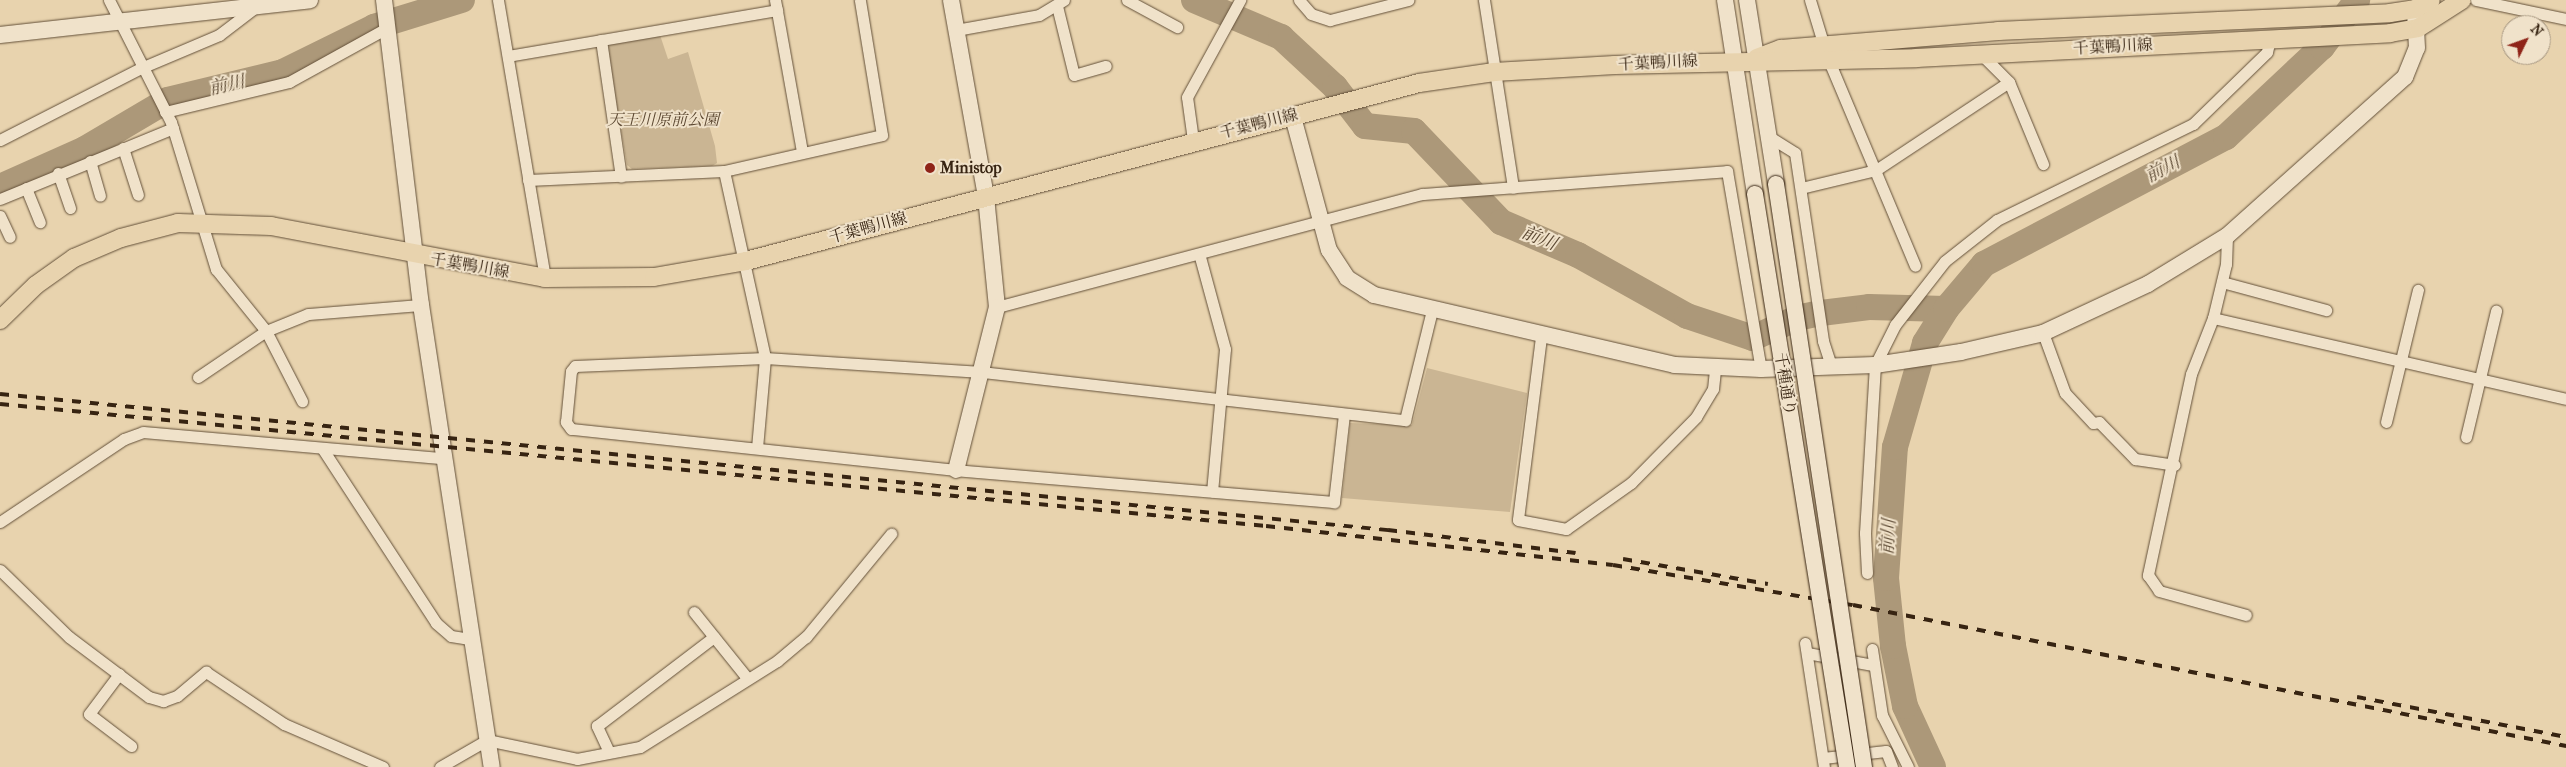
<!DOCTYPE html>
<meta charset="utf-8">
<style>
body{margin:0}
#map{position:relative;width:2566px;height:767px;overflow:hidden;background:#e8d3ae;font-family:"IM FELL French Canon","Noto Serif JP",serif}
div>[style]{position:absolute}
.green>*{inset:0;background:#cab593}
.river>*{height:26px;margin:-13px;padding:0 13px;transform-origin:13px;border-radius:13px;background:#ac9879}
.roads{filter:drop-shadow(0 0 1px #635039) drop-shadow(0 0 1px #635039)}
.street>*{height:11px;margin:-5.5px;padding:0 5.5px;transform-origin:5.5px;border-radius:5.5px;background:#f0e2ca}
.secondary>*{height:16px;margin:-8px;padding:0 8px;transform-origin:8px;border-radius:8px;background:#f0e2ca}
.primary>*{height:18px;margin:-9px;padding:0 9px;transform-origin:9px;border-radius:9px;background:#e8d3ae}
.rail>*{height:4px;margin-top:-2px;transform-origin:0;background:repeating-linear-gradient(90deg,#372412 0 9px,transparent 0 18px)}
.bridges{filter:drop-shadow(0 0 1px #372412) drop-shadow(0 0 1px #372412)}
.secondary-bridge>*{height:16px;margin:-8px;padding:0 8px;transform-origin:8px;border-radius:8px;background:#f0e2ca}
.dots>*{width:14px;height:14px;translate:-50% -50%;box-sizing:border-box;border:2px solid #f0e2ca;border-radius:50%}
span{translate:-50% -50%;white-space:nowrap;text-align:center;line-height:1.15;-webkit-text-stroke:4px #f0e2ca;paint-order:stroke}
.street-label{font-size:16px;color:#372412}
.park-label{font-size:16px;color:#5c4832;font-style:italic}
.poi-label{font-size:16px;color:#372412;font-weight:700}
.left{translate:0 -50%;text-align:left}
.water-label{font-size:18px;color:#5a4731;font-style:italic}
.north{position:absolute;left:2501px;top:15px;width:50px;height:50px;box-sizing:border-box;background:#f0e2ca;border:1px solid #a69680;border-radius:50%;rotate:48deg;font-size:14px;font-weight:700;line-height:20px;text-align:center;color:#372412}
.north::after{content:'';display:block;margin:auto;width:18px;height:22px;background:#8f2418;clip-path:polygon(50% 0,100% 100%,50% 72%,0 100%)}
</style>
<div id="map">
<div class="green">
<i style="clip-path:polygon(660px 35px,668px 59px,688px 52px,715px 146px,717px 163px,712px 166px,632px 169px,627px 165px,607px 49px,612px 43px)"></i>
<i style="clip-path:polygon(1427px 368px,1527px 393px,1510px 512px,1342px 498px,1350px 423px,1412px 425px)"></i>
</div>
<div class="river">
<i style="left:1194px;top:0;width:95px;rotate:23deg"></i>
<i style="left:1281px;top:37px;width:74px;rotate:42.8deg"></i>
<i style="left:1335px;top:87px;width:49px;rotate:52.4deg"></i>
<i style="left:1365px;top:126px;width:49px;rotate:5.8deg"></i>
<i style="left:1414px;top:131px;width:126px;rotate:46.3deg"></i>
<i style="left:1501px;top:222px;width:84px;rotate:23.2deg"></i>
<i style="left:1578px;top:255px;width:125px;rotate:29.2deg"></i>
<i style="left:1687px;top:316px;width:70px;rotate:18.4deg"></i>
<i style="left:1753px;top:338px;width:48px;rotate:-24.4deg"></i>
<i style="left:1797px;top:318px;width:25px;rotate:-12deg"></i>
<i style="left:1821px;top:313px;width:48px;rotate:-7.1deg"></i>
<i style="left:1869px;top:307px;width:77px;rotate:1.5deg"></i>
<i style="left:0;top:187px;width:93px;rotate:-24.1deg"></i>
<i style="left:85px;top:149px;width:96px;rotate:-30.6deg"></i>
<i style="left:168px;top:100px;width:118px;rotate:-13.7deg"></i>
<i style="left:283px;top:72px;width:102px;rotate:-26.3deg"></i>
<i style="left:374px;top:27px;width:92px;rotate:-17.1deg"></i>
<i style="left:1933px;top:767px;width:67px;rotate:-114.7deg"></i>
<i style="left:1905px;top:706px;width:61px;rotate:-101.3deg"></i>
<i style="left:1893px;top:646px;width:68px;rotate:-95.9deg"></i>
<i style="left:1886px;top:578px;width:131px;rotate:-86.1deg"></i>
<i style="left:1895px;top:447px;width:108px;rotate:-73.9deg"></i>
<i style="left:1925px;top:343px;width:40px;rotate:-58deg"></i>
<i style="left:1946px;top:309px;width:59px;rotate:-49.8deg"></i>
<i style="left:1984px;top:264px;width:273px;rotate:-27.7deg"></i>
<i style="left:2226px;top:137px;width:132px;rotate:-43.2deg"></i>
<i style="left:2322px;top:47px;width:59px;rotate:-53.3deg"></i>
</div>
<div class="roads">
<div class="street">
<i style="left:109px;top:0;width:137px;rotate:63.1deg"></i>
<i style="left:171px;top:122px;width:154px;rotate:73deg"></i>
<i style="left:216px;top:269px;width:80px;rotate:51.1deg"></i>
<i style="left:266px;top:331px;width:79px;rotate:62.8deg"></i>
<i style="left:498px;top:0;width:282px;rotate:80.4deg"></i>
<i style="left:775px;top:0;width:154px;rotate:79.9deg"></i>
<i style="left:1127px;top:0;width:57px;rotate:28.4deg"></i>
<i style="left:1299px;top:0;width:18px;rotate:49deg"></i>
<i style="left:1311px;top:14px;width:20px;rotate:18deg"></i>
<i style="left:1330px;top:20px;width:81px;rotate:-14.4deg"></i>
<i style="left:1484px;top:0;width:190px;rotate:81.2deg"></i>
<i style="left:1810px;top:0;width:48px;rotate:73.1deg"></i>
<i style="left:2476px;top:0;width:92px;rotate:11.9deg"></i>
<i style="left:1057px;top:6px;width:71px;rotate:76.2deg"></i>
<i style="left:1074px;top:75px;width:33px;rotate:-16deg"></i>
<i style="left:956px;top:30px;width:84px;rotate:-10.2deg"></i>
<i style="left:1039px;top:15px;width:29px;rotate:-31deg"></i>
<i style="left:601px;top:40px;width:138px;rotate:81.7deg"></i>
<i style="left:1981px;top:54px;width:40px;rotate:45deg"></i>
<i style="left:2009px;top:82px;width:89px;rotate:67.5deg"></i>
<i style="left:508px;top:56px;width:273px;rotate:-9.7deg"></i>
<i style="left:1829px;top:61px;width:222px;rotate:67.2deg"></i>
<i style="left:165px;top:112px;width:128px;rotate:-13.6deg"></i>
<i style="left:289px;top:82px;width:112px;rotate:-28.9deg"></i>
<i style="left:1768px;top:136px;width:32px;rotate:32deg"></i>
<i style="left:1795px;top:153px;width:190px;rotate:81.5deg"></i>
<i style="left:1823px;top:341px;width:26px;rotate:72deg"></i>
<i style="left:0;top:140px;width:158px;rotate:-27.1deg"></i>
<i style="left:141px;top:68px;width:85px;rotate:-22.9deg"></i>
<i style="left:219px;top:35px;width:48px;rotate:-37.3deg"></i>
<i style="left:1193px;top:140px;width:43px;rotate:-97.9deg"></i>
<i style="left:1187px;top:97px;width:111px;rotate:-61.3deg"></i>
<i style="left:123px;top:148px;width:49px;rotate:72.3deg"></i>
<i style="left:90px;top:161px;width:36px;rotate:74deg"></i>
<i style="left:724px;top:171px;width:191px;rotate:77.6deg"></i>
<i style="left:765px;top:358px;width:90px;rotate:95.1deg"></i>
<i style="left:58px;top:173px;width:37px;rotate:71deg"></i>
<i style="left:528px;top:180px;width:196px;rotate:-2.6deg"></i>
<i style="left:724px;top:171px;width:162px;rotate:-12.8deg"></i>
<i style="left:882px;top:135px;width:137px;rotate:-99.3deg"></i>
<i style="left:26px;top:188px;width:37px;rotate:68deg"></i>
<i style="left:1801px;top:188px;width:77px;rotate:-13.5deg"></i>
<i style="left:1876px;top:170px;width:159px;rotate:-33.5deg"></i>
<i style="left:0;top:199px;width:187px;rotate:-22.3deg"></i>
<i style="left:0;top:216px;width:23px;rotate:65deg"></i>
<i style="left:2227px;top:236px;width:28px;rotate:92deg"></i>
<i style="left:2226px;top:264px;width:56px;rotate:103.5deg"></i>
<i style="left:2213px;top:318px;width:60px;rotate:111.4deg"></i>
<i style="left:2191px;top:374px;width:206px;rotate:102.1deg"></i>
<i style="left:2148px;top:575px;width:19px;rotate:55deg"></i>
<i style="left:2159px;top:591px;width:90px;rotate:15.4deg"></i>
<i style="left:1200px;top:257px;width:95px;rotate:74.8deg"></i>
<i style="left:1225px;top:349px;width:143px;rotate:95.2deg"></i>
<i style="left:2222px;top:282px;width:108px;rotate:15.1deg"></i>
<i style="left:997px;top:307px;width:440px;rotate:-14.9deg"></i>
<i style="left:1422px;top:194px;width:306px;rotate:-4.3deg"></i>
<i style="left:1727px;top:171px;width:201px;rotate:80.3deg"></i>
<i style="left:2213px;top:318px;width:362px;rotate:12.9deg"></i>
<i style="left:2043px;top:333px;width:64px;rotate:69.9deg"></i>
<i style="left:2065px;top:393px;width:41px;rotate:47deg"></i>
<i style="left:2093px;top:423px;width:6px;rotate:-9deg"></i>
<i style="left:2099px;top:422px;width:52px;rotate:45.8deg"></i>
<i style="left:2135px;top:459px;width:40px;rotate:8.5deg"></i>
<i style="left:1541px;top:337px;width:184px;rotate:97.2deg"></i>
<i style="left:1518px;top:520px;width:49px;rotate:10.6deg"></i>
<i style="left:1566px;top:529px;width:80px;rotate:-35.3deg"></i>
<i style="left:1631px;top:483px;width:93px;rotate:-45.4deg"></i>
<i style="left:1696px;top:417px;width:33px;rotate:-59deg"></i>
<i style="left:1713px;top:389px;width:20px;rotate:-84deg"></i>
<i style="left:198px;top:377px;width:82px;rotate:-34.1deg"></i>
<i style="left:266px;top:331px;width:45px;rotate:-22deg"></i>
<i style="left:308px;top:314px;width:113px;rotate:-4.6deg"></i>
<i style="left:1344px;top:414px;width:89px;rotate:96.5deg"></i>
<i style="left:1334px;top:502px;width:379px;rotate:-175.2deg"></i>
<i style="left:956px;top:470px;width:387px;rotate:-173.9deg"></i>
<i style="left:571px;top:429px;width:9px;rotate:-126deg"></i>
<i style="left:566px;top:422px;width:51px;rotate:-84.4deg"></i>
<i style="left:571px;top:371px;width:6px;rotate:-51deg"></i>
<i style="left:575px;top:366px;width:190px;rotate:-2.4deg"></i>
<i style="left:765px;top:358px;width:217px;rotate:3.7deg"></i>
<i style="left:982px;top:372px;width:426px;rotate:6.5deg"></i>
<i style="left:1405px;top:420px;width:113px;rotate:-76.2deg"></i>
<i style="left:2386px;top:422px;width:136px;rotate:-76.4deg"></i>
<i style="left:2466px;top:437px;width:130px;rotate:-76.6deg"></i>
<i style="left:322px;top:448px;width:209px;rotate:56.9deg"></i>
<i style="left:436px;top:623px;width:20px;rotate:41deg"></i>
<i style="left:451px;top:636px;width:19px;rotate:9deg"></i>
<i style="left:0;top:522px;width:149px;rotate:-33.8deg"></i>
<i style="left:124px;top:439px;width:20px;rotate:-20deg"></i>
<i style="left:143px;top:432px;width:301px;rotate:5deg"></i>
<i style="left:0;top:570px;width:96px;rotate:44.2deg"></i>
<i style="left:69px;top:637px;width:100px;rotate:36.9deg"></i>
<i style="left:149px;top:697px;width:15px;rotate:16deg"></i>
<i style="left:163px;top:701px;width:15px;rotate:-20deg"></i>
<i style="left:177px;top:696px;width:38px;rotate:-40deg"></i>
<i style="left:206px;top:672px;width:94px;rotate:33.7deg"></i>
<i style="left:284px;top:724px;width:108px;rotate:23.5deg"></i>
<i style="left:1867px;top:573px;width:40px;rotate:-92.9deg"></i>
<i style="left:1865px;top:533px;width:168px;rotate:-86.6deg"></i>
<i style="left:1875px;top:365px;width:45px;rotate:-63.4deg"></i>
<i style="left:1895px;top:325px;width:81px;rotate:-52deg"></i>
<i style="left:1945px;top:261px;width:66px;rotate:-38.3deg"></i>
<i style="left:1997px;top:220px;width:218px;rotate:-26.1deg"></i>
<i style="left:2193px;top:124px;width:103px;rotate:-44.2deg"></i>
<i style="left:2267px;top:52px;width:13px;rotate:-77deg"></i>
<i style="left:694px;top:612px;width:85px;rotate:51.2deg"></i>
<i style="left:1805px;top:643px;width:125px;rotate:81.3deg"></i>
<i style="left:1872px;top:649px;width:67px;rotate:81.4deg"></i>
<i style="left:1882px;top:715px;width:58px;rotate:63.4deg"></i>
<i style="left:1807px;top:653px;width:67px;rotate:10.3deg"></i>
<i style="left:119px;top:674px;width:50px;rotate:126.9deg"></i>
<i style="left:89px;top:714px;width:53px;rotate:37.3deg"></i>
<i style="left:609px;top:752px;width:29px;rotate:-115deg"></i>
<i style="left:597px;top:726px;width:147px;rotate:-37.3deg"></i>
<i style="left:1823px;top:758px;width:63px;rotate:-6.3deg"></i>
<i style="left:1886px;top:751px;width:17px;rotate:69deg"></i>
<i style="left:440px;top:767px;width:54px;rotate:-29.9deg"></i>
<i style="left:487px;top:740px;width:92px;rotate:11.9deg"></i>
<i style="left:577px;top:759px;width:64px;rotate:-10.8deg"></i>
<i style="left:640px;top:747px;width:162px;rotate:-32.1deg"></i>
<i style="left:777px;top:661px;width:38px;rotate:-40deg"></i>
<i style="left:806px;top:637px;width:134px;rotate:-50.5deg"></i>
</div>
<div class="secondary">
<i style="left:384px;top:0;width:307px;rotate:83.1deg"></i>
<i style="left:421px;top:305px;width:467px;rotate:81.3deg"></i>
<i style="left:951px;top:0;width:200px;rotate:79.9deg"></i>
<i style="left:986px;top:197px;width:111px;rotate:84.3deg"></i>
<i style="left:997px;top:307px;width:168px;rotate:104.1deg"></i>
<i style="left:1725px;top:0;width:196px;rotate:81.2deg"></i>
<i style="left:1747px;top:0;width:186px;rotate:81deg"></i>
<i style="left:0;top:35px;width:312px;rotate:-6.4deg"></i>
<i style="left:1293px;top:117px;width:138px;rotate:74.9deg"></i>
<i style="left:1329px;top:250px;width:33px;rotate:57deg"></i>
<i style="left:1347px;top:278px;width:32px;rotate:32deg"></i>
<i style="left:1374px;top:295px;width:309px;rotate:13.1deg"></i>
<i style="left:1675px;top:365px;width:86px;rotate:2.7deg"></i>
<i style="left:1761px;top:369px;width:114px;rotate:-2deg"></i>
<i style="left:1875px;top:365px;width:87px;rotate:-8.6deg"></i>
<i style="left:1961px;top:352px;width:84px;rotate:-13deg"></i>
<i style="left:2043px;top:333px;width:116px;rotate:-25deg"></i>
<i style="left:2148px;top:284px;width:92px;rotate:-31.3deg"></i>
<i style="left:2227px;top:236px;width:239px;rotate:-41.8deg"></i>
<i style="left:2405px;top:77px;width:31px;rotate:-68deg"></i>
<i style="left:2417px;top:48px;width:39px;rotate:-93deg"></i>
</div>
<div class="primary">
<i style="left:1757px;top:58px;width:26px;rotate:-21deg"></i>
<i style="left:1781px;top:49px;width:218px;rotate:-4.7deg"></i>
<i style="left:1998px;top:31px;width:392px;rotate:-2.6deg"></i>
<i style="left:2390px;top:13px;width:25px;rotate:-9deg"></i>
<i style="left:2415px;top:9px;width:18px;rotate:-29deg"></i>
<i style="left:0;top:320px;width:50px;rotate:-44.2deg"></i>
<i style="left:36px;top:285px;width:47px;rotate:-35.4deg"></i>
<i style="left:74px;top:258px;width:51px;rotate:-23.1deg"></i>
<i style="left:121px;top:238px;width:59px;rotate:-14.7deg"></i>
<i style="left:178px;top:223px;width:93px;rotate:1.8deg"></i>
<i style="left:271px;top:226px;width:279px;rotate:10.7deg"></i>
<i style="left:545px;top:278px;width:109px;rotate:-0.5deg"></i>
<i style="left:654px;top:277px;width:93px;rotate:-9.9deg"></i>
<i style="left:746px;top:261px;width:696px;rotate:-14.81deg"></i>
<i style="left:1419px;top:83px;width:76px;rotate:-8.3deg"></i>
<i style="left:1494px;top:72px;width:121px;rotate:-3.3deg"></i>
<i style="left:1615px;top:65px;width:301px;rotate:-1.3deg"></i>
<i style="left:1916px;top:58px;width:475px;rotate:-3deg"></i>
<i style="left:2390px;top:33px;width:28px;rotate:-10deg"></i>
<i style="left:2418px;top:28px;width:52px;rotate:-32.5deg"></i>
</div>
</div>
<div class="rail">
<i style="left:0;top:394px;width:1395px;rotate:5.6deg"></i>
<i style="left:1388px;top:530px;width:189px;rotate:7deg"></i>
<i style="left:0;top:404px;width:1272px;rotate:5.5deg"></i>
<i style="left:1266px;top:526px;width:349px;rotate:6.4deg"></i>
<i style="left:1613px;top:565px;width:243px;rotate:9.5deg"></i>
<i style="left:1853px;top:605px;width:727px;rotate:11.19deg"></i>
<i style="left:1623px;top:559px;width:147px;rotate:9.8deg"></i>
<i style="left:2357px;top:697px;width:213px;rotate:10.8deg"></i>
</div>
<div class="bridges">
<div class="secondary-bridge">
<i style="left:1776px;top:184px;width:590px;rotate:81.42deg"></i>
<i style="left:1755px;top:194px;width:580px;rotate:80.88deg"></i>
</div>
</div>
<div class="dots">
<i style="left:930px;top:168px;background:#8f2418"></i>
</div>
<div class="street-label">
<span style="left:2113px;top:47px;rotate:-3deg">千葉鴨川線</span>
<span style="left:1658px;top:63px;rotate:-3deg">千葉鴨川線</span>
<span style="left:1259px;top:124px;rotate:-14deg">千葉鴨川線</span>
<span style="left:868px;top:228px;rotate:-15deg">千葉鴨川線</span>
<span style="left:470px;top:266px;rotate:10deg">千葉鴨川線</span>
<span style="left:1785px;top:384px;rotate:81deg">千種通り</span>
</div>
<div class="park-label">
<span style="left:663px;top:120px">天王川原前公園</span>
</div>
<div class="poi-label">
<span class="left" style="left:940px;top:168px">Ministop</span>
</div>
<div class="water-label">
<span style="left:227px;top:86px;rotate:-13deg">前川</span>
<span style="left:2163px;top:170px;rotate:-28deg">前川</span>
<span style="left:1539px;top:239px;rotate:22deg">前川</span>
<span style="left:1889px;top:537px;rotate:-86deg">前川</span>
</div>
<div class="north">N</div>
</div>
